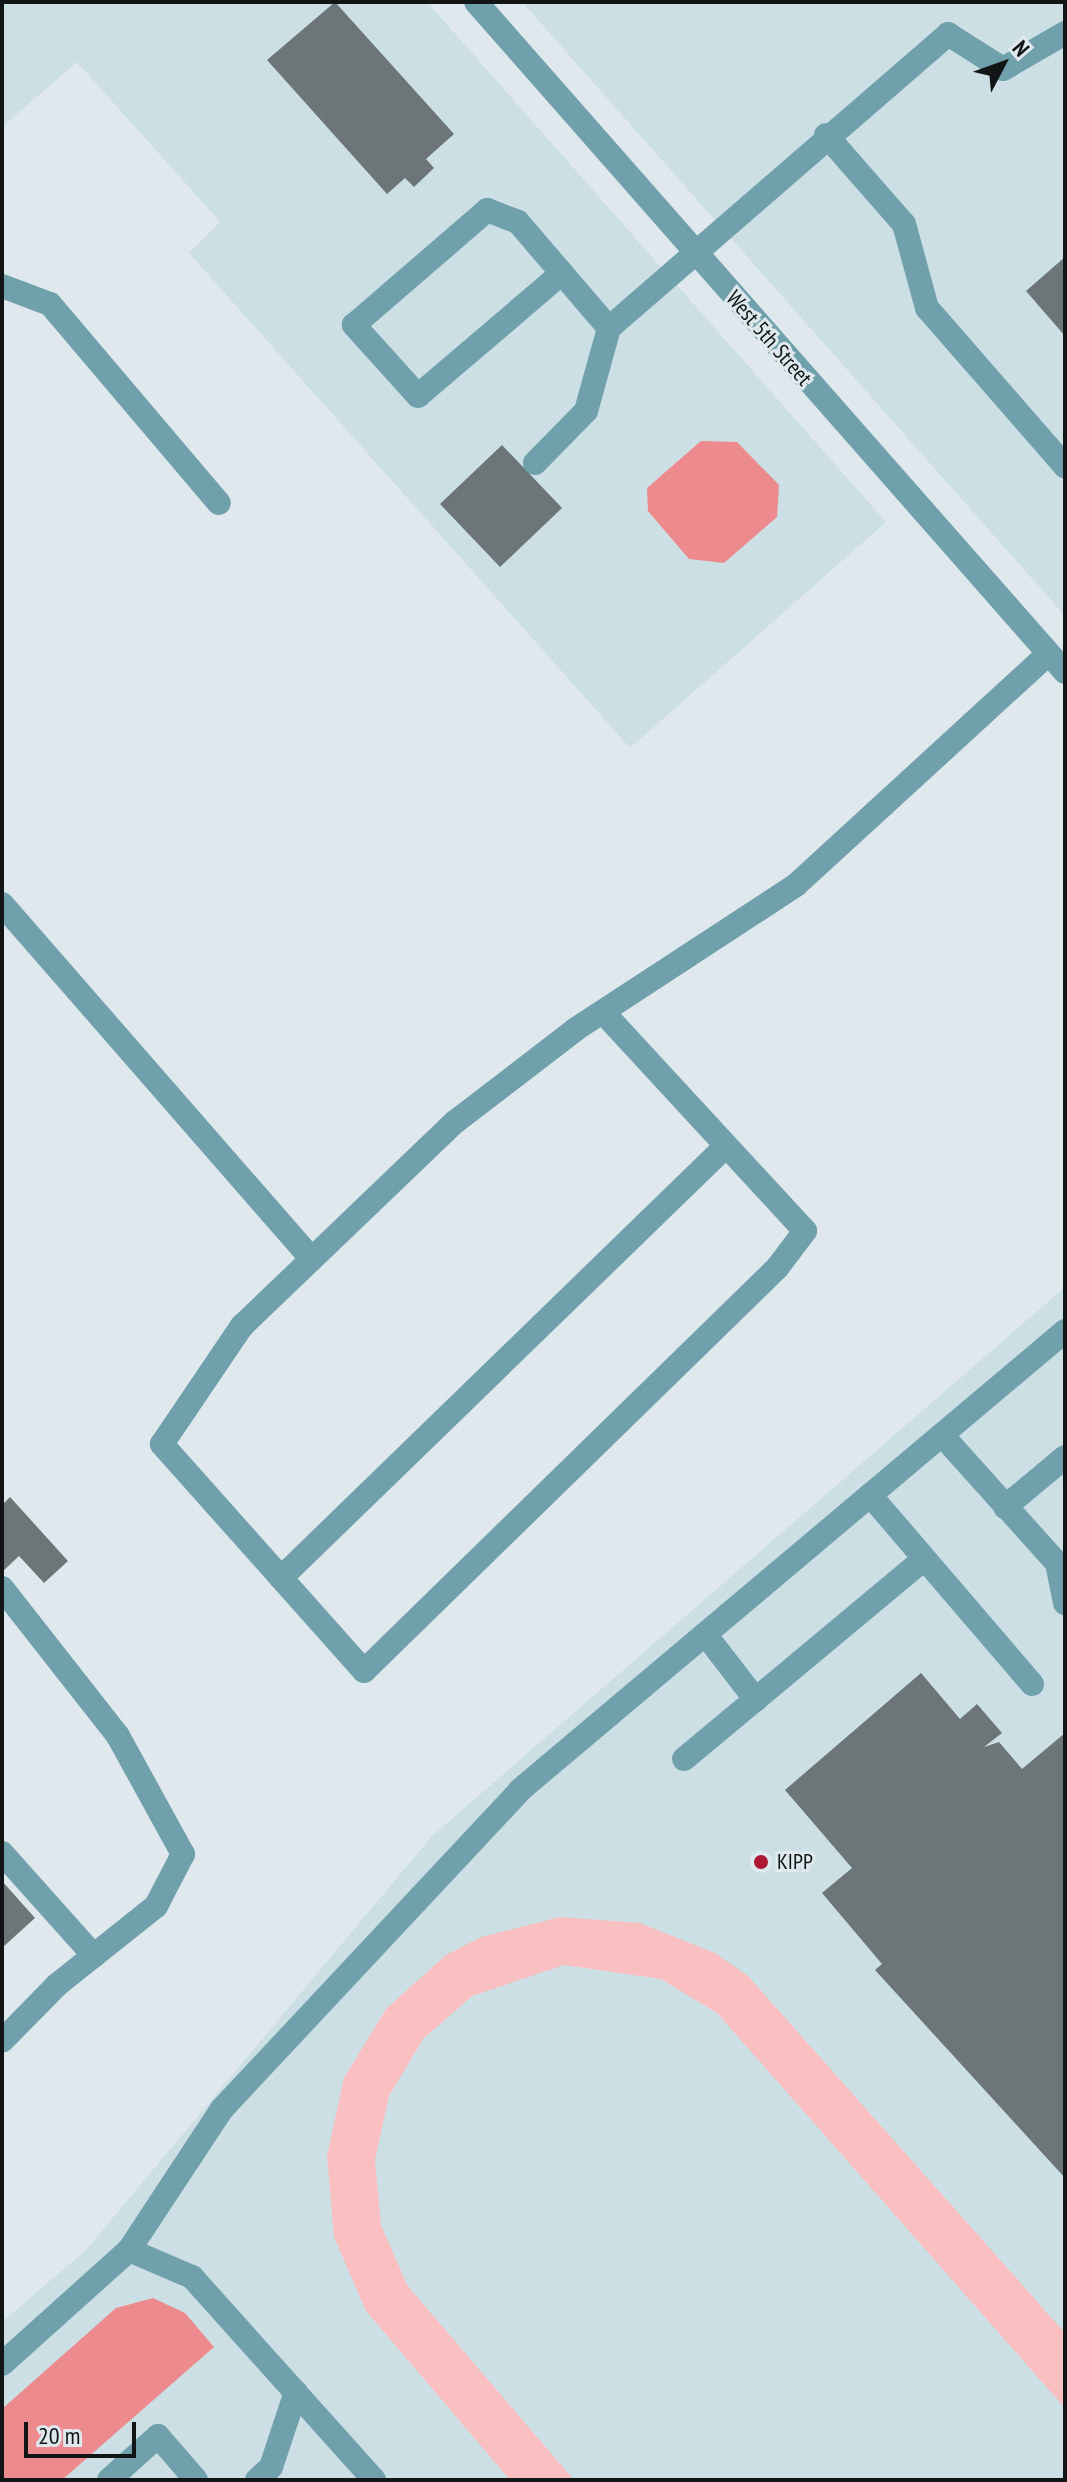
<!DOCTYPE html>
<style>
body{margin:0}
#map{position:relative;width:1067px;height:2482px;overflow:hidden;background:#dfe9ed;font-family:"PT Sans Narrow",sans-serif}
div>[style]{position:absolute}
.built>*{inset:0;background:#ccdfe5}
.green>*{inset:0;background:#fac0c1}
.water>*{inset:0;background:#ec8a8d}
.building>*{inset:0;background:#6c7679}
.minor>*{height:24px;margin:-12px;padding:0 12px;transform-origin:12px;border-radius:12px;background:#71a0ad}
.dots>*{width:22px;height:22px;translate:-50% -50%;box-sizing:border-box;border:4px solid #dfe9ed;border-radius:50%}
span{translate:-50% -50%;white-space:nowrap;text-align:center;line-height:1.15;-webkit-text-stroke:6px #dfe9ed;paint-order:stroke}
.street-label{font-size:22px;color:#111516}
.poi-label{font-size:22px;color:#111516}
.left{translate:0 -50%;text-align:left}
.frame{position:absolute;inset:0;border:4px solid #111516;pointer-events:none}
.north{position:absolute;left:963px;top:24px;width:80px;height:80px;-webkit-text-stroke:6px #dfe9ed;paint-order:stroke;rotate:49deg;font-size:22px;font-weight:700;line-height:32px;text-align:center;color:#111516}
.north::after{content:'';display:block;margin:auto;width:28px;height:36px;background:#111516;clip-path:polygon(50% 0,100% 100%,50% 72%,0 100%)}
.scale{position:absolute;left:24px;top:2422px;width:112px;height:36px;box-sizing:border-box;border:4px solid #111516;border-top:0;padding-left:10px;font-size:24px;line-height:28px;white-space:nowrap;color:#111516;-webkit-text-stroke:6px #dfe9ed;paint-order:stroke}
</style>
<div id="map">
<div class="built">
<i style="clip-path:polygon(2px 2px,427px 2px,886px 522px,630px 748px,189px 253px,220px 222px,77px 62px,2px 127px)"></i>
<i style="clip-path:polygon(522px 2px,1065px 2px,1065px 616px)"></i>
<i style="clip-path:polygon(1065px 1287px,1065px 2480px,2px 2480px,2px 2322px,86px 2250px,432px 1836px)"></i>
</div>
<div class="green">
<i style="clip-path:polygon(560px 1917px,640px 1923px,715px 1953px,748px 1976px,1065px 2333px,1065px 2408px,717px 2013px,661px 1979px,564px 1965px,472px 1996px,423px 2039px,389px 2096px,375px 2160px,381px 2225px,407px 2285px,574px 2480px,510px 2480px,366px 2311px,334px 2237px,327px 2156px,344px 2078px,386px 2009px,446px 1955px,481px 1937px)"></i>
</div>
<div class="water">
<i style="clip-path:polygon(701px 441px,737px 442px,779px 485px,777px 517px,724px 563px,689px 559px,648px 511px,647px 488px)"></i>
<i style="clip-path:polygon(153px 2298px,185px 2313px,214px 2347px,62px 2480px,2px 2480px,2px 2409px,116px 2308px)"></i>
</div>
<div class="building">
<i style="clip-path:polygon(335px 2px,454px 134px,426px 159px,434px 168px,414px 187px,405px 178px,387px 194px,267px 60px)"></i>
<i style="clip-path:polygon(1065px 257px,1065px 336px,1026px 291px)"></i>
<i style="clip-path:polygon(502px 445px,562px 508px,500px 567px,440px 504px)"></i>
<i style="clip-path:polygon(10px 1497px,68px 1561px,44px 1583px,19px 1556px,2px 1572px,2px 1505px)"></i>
<i style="clip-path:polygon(921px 1673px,960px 1719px,977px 1704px,1002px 1733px,984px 1747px,999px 1742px,1022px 1769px,1065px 1733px,1065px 2178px,875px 1970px,882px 1964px,822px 1893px,852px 1868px,785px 1790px)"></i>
<i style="clip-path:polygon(2px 1881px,35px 1918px,2px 1948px)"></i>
</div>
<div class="minor">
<i style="left:476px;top:2px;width:892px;rotate:48.68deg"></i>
<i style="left:826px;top:135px;width:118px;rotate:48.8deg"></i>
<i style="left:904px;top:224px;width:87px;rotate:74.7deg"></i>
<i style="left:927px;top:308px;width:210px;rotate:48.9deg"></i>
<i style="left:562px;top:273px;width:189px;rotate:139.5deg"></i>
<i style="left:418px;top:396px;width:96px;rotate:-132deg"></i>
<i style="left:354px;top:325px;width:176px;rotate:-40.8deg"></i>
<i style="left:487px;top:210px;width:33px;rotate:21deg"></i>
<i style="left:518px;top:222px;width:140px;rotate:49.4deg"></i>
<i style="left:2px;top:286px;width:51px;rotate:20.6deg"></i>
<i style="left:50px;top:304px;width:261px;rotate:49.7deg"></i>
<i style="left:535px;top:463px;width:73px;rotate:-45.6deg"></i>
<i style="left:586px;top:411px;width:86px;rotate:-74.5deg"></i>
<i style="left:609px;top:328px;width:449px;rotate:-40.9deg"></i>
<i style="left:948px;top:34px;width:65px;rotate:32.5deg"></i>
<i style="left:1003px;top:69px;width:72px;rotate:-30.1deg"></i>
<i style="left:2px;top:904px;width:471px;rotate:48.9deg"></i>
<i style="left:603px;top:1012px;width:298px;rotate:47.3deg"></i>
<i style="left:805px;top:1231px;width:46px;rotate:127.1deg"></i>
<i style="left:777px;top:1268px;width:577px;rotate:135.7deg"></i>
<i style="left:364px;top:1671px;width:304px;rotate:-131.7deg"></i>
<i style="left:162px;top:1444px;width:143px;rotate:-55.9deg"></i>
<i style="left:242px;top:1326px;width:295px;rotate:-43.8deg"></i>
<i style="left:455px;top:1122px;width:153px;rotate:-37.5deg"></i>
<i style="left:576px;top:1029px;width:263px;rotate:-33.2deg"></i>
<i style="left:796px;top:885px;width:342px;rotate:-42.5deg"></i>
<i style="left:942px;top:1435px;width:184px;rotate:48.1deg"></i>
<i style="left:870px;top:1495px;width:249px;rotate:49.4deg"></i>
<i style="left:1005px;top:1507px;width:78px;rotate:-39.8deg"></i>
<i style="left:1057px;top:1563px;width:41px;rotate:78.7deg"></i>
<i style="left:281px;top:1578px;width:620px;rotate:-44.15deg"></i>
<i style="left:2px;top:1588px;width:188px;rotate:51.9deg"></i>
<i style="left:118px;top:1736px;width:135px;rotate:61.2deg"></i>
<i style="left:183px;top:1854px;width:59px;rotate:117.4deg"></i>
<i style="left:156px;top:1906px;width:127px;rotate:141.4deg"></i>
<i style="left:57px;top:1985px;width:78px;rotate:134.5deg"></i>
<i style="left:705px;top:1634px;width:83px;rotate:52.3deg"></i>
<i style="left:684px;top:1759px;width:312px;rotate:-39.8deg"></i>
<i style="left:2px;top:1853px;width:138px;rotate:48.2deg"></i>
<i style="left:129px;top:2250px;width:69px;rotate:23.2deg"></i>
<i style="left:192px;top:2277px;width:273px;rotate:48.1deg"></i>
<i style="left:2px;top:2364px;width:171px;rotate:-41.9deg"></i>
<i style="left:129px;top:2250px;width:169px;rotate:-56.6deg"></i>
<i style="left:222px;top:2109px;width:437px;rotate:-46.9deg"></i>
<i style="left:520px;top:1790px;width:713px;rotate:-40.1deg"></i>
<i style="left:109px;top:2480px;width:66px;rotate:-41.9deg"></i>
<i style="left:158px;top:2436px;width:58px;rotate:49.2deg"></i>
<i style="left:257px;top:2480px;width:19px;rotate:-43deg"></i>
<i style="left:271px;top:2467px;width:79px;rotate:-71.6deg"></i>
</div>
<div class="dots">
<i style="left:761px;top:1862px;background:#ad1835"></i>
</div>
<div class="street-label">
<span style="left:769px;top:338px;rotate:49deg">West 5th Street</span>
</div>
<div class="poi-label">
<span class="left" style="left:777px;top:1862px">KIPP</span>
</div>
<div class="frame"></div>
<div class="north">N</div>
<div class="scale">20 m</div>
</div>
